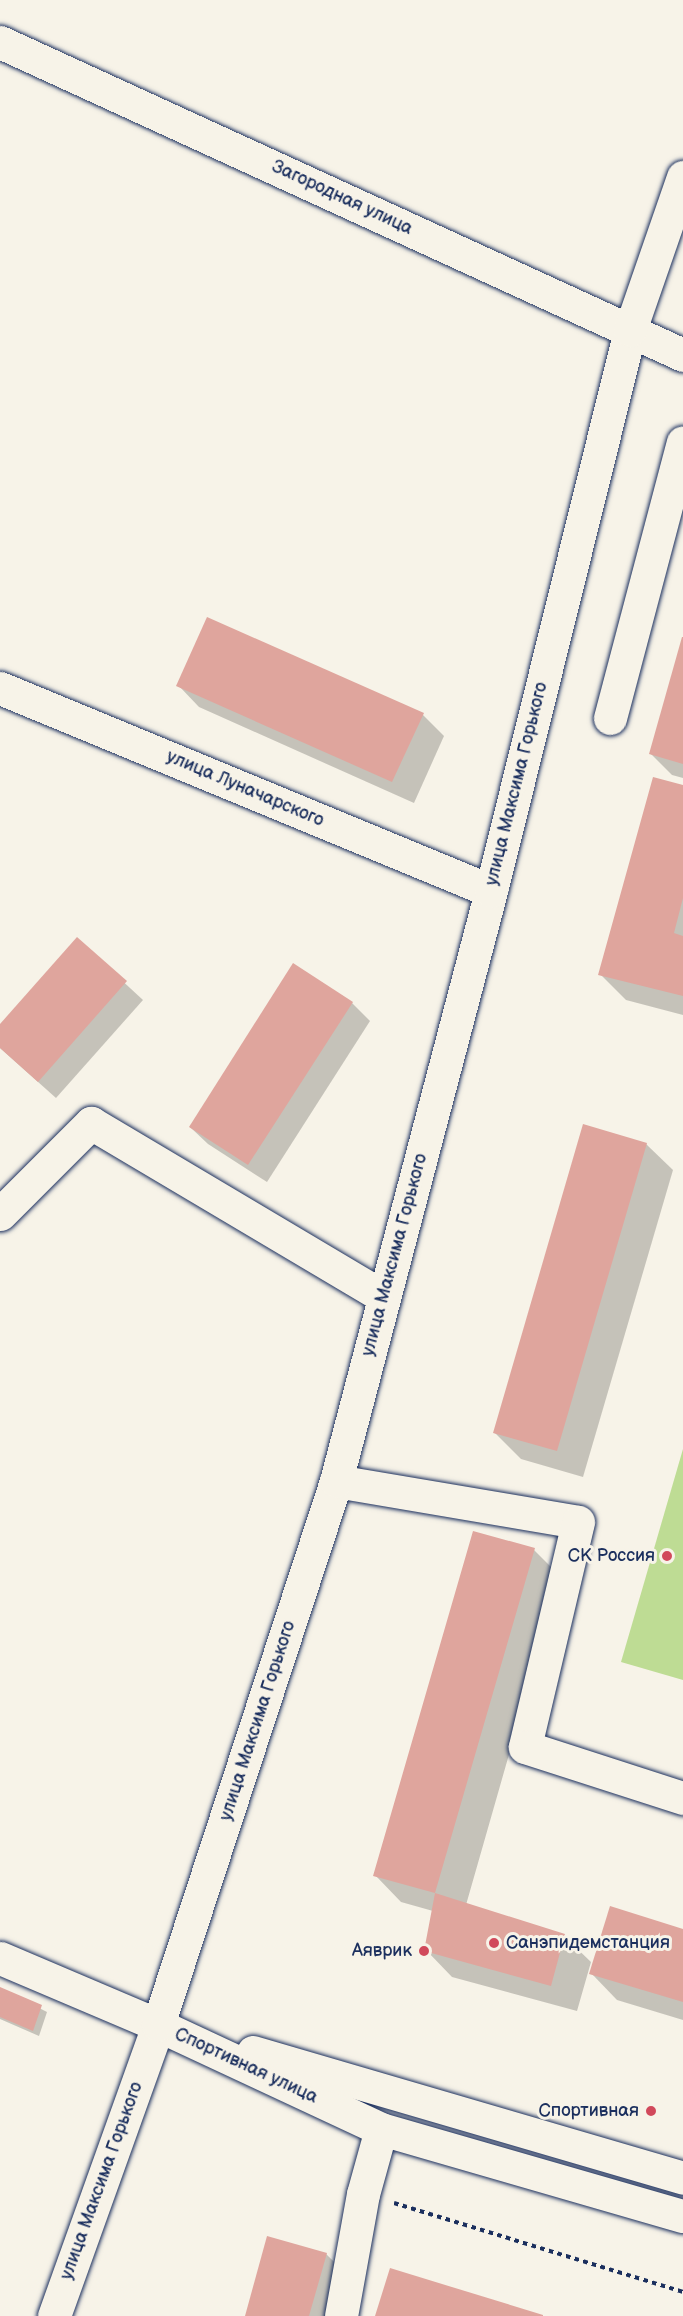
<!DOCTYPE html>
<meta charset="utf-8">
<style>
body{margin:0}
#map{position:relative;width:683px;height:2316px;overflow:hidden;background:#f7f3e8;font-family:"Balsamiq Sans",sans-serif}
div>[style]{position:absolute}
.green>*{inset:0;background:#bedc94}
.shadow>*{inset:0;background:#0003}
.building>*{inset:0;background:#dfa59d}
.path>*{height:4px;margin-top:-2px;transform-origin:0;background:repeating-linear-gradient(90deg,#1b2f5e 0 4.5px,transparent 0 9px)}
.roads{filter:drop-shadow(0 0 2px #1b2f5e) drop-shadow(0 0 2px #1b2f5e)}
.minor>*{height:33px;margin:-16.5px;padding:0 16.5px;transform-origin:16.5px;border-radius:16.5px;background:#f7f3e8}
.dots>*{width:16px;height:16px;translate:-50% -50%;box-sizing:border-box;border:3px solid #f7f3e8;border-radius:50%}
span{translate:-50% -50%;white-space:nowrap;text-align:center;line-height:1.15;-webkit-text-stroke:6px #f7f3e8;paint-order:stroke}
.street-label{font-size:18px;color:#1b2f5e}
.poi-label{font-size:18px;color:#1b2f5e}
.right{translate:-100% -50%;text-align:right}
.left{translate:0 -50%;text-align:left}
</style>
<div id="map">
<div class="green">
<i style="clip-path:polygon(683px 1449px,683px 1680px,621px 1662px)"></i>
</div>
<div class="shadow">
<i style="clip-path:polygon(683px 640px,683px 778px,672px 775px,650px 753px)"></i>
<i style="clip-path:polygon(178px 685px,423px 715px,444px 736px,414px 803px,199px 707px)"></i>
<i style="clip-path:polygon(683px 787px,683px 1015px,626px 1000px,600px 974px)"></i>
<i style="clip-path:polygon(77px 939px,143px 1000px,56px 1098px,0 1048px,0 1026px)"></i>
<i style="clip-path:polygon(352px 1003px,370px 1021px,267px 1182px,208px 1144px,190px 1127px)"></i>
<i style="clip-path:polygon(646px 1144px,673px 1170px,583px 1477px,521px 1459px,494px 1432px)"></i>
<i style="clip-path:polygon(534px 1550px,560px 1576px,466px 1905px,564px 1936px,591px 1962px,577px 2011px,452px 1977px,426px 1950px,433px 1911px,401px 1902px,375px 1875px)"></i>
<i style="clip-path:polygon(683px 1930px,683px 2020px,617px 2000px,591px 1973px)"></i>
<i style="clip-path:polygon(0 1988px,47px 2012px,39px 2036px,0 2019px)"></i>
<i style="clip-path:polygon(326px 2254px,353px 2280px,343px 2316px,246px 2316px)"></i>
</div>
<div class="building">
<i style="clip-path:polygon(207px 617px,424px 713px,392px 782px,176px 686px)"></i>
<i style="clip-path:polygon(682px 637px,683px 637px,683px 764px,649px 754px)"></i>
<i style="clip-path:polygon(653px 777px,683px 785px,683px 898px,674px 933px,683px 936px,683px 996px,598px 975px)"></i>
<i style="clip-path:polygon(77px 937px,127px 981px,38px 1082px,0 1048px,0 1024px)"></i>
<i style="clip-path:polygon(293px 963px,353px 1002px,248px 1165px,189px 1127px)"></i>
<i style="clip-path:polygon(583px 1124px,647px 1143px,557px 1451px,493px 1433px)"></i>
<i style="clip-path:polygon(473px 1531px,535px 1548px,435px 1893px,565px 1934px,551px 1986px,424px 1951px,435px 1893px,373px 1876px)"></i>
<i style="clip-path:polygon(610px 1906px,683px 1929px,683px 2002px,589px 1974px)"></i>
<i style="clip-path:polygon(0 1987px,42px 2005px,33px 2031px,0 2017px)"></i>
<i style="clip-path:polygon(267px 2236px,327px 2253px,309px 2316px,245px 2316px)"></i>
<i style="clip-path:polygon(390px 2268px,543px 2315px,543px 2316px,375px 2316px)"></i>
</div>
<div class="path">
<i style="left:394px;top:2203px;width:302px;rotate:17.1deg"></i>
</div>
<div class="roads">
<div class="minor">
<i style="left:0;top:42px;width:751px;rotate:24.62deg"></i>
<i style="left:0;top:688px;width:531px;rotate:22.46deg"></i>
<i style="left:610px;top:718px;width:285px;rotate:-75.2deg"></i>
<i style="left:0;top:1214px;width:129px;rotate:-45deg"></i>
<i style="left:91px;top:1123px;width:341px;rotate:30.7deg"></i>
<i style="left:336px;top:1481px;width:245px;rotate:9.6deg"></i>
<i style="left:578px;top:1522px;width:231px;rotate:103.3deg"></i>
<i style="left:525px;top:1747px;width:166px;rotate:17.9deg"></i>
<i style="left:0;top:1958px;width:172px;rotate:23deg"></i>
<i style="left:158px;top:2025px;width:246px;rotate:25deg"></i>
<i style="left:381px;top:2129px;width:314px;rotate:16.1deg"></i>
<i style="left:253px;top:2052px;width:448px;rotate:16.3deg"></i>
<i style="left:54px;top:2316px;width:309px;rotate:-70.3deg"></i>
<i style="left:158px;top:2025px;width:572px;rotate:-71.88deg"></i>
<i style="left:336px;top:1481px;width:610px;rotate:-75.28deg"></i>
<i style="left:491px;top:891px;width:578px;rotate:-76.08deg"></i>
<i style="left:630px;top:330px;width:162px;rotate:-70.9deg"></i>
<i style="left:341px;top:2316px;width:124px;rotate:-79.8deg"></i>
<i style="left:363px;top:2194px;width:67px;rotate:-74.5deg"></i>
</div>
</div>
<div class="dots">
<i style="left:667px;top:1556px;background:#d1495b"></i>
<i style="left:494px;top:1943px;background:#d1495b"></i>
<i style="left:424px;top:1951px;background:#d1495b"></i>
<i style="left:651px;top:2111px;background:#d1495b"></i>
</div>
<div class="street-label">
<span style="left:342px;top:198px;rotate:25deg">Загородная улица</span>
<span style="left:517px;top:784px;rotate:-76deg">улица Максима Горького</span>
<span style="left:245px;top:789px;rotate:23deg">улица Луначарского</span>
<span style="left:395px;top:1255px;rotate:-75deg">улица Максима Горького</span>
<span style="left:258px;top:1721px;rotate:-72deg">улица Максима Горького</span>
<span style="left:246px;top:2066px;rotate:25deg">Спортивная улица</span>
<span style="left:102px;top:2181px;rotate:-70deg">улица Максима Горького</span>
</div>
<div class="poi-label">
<span class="right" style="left:655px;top:1556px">СК Россия</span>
<span class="left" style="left:506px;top:1943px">Санэпидемстанция</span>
<span class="right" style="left:412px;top:1951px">Аяврик</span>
<span class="right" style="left:639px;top:2111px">Спортивная</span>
</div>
</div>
